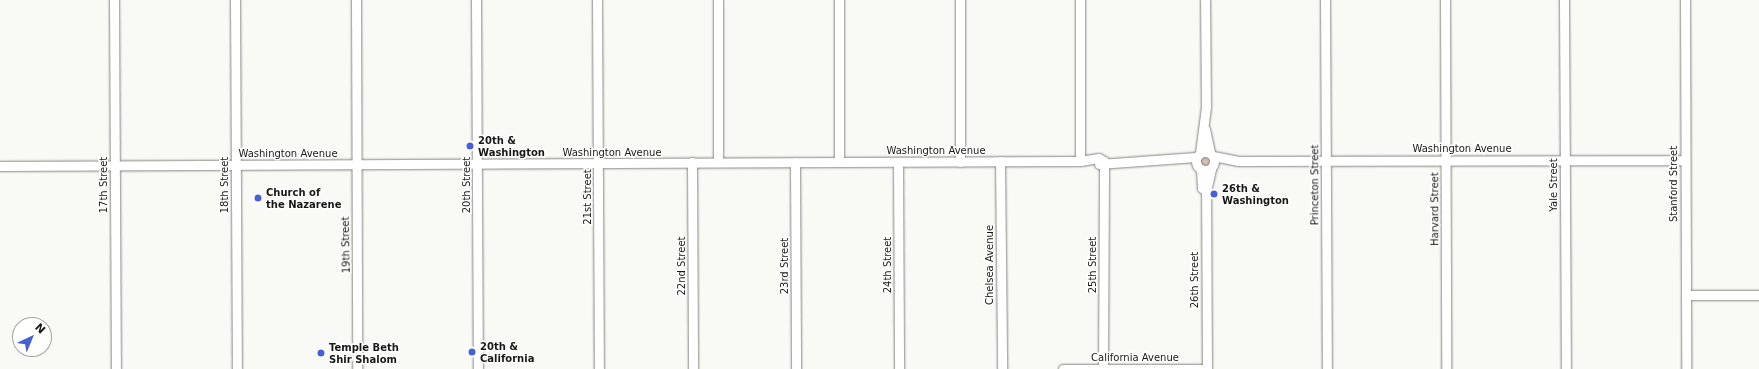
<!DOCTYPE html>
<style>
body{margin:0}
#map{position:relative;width:1759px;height:369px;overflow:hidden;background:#f9f9f6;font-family:"DejaVu Sans",sans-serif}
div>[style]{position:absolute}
.green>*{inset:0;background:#dcc2b9}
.round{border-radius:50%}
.roads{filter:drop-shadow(0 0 1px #848481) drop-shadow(0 0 1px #848481)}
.minor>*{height:9px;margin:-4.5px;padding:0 4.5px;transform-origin:4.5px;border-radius:4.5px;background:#fff}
.minor>.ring{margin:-4.5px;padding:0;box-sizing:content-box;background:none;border:9px solid #fff;border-radius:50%}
.dots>*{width:11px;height:11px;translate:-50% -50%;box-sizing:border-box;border:2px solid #fffffe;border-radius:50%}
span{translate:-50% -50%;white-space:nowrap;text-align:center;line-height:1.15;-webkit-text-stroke:3px #fffffe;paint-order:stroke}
.poi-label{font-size:10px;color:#181817;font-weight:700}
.left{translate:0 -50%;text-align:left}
.street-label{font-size:10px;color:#181817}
.north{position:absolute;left:12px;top:317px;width:40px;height:40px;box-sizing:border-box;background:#fffffe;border:1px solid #a3a3a2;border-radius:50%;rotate:44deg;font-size:11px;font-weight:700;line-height:16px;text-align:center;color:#181817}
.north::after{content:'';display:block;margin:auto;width:14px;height:18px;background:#4760d4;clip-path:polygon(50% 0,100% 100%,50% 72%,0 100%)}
</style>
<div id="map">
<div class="green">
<i class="round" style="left:1199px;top:155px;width:12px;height:12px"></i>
</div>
<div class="roads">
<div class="minor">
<i style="left:114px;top:0;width:369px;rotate:89.7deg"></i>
<i style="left:235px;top:0;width:369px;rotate:89.7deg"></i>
<i style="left:356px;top:0;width:369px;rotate:89.8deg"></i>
<i style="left:476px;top:0;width:369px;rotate:89.7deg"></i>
<i style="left:597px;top:0;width:369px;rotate:89.7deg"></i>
<i style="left:718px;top:0;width:162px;rotate:90deg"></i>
<i style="left:960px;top:0;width:162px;rotate:90deg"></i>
<i style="left:1080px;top:0;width:161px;rotate:90deg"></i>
<i style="left:1325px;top:0;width:369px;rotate:89.7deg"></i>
<i style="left:1445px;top:0;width:369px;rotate:89.8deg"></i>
<i style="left:1564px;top:0;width:369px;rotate:89.7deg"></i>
<i style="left:1685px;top:0;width:369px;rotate:89.8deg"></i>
<i style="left:1205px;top:129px;width:25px;rotate:78deg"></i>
<i class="ring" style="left:1196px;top:152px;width:9px;height:9px"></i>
<i style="left:1200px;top:153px;width:46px;rotate:-82.6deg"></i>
<i style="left:1206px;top:107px;width:107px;rotate:-90.5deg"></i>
<i style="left:1213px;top:156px;width:26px;rotate:11deg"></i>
<i style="left:1239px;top:161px;width:446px;rotate:-0.1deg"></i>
<i style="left:1000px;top:161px;width:208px;rotate:89.4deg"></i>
<i style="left:692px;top:162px;width:207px;rotate:89.7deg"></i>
<i style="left:795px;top:162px;width:207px;rotate:89.7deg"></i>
<i style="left:839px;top:162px;width:162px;rotate:-90deg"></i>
<i style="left:898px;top:162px;width:207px;rotate:89.7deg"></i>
<i style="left:1099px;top:164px;width:97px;rotate:-4.1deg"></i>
<i style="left:0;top:166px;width:1080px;rotate:-0.27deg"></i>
<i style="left:1080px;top:161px;width:19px;rotate:-9deg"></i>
<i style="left:1099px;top:158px;width:6px;rotate:31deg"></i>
<i style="left:1201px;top:169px;width:19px;rotate:87deg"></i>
<i style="left:1202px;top:188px;width:5px;rotate:37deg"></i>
<i style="left:1686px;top:295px;width:73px"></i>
<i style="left:1063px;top:369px;width:144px"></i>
<i style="left:1103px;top:369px;width:208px;rotate:-89.7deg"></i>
<i style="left:1207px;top:369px;width:178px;rotate:-90.3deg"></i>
<i style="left:1206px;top:191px;width:23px;rotate:-77deg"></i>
</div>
</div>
<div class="dots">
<i style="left:470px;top:146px;background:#4760d4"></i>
<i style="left:1214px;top:194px;background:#4760d4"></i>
<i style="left:258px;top:198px;background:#4760d4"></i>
<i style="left:472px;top:352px;background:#4760d4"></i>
<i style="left:321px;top:353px;background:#4760d4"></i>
</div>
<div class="poi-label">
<span class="left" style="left:478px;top:146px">20th &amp;<br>Washington</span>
<span class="left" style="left:1222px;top:194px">26th &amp;<br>Washington</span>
<span class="left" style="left:266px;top:198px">Church of<br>the Nazarene</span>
<span class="left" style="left:480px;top:352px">20th &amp;<br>California</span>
<span class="left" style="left:329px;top:353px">Temple Beth<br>Shir Shalom</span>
</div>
<div class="street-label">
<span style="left:1462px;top:149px">Washington Avenue</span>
<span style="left:936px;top:151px">Washington Avenue</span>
<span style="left:612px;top:153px">Washington Avenue</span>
<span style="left:288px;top:154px">Washington Avenue</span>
<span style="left:1674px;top:184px;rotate:-90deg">Stanford Street</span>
<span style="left:104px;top:185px;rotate:-90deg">17th Street</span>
<span style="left:225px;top:185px;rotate:-90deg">18th Street</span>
<span style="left:467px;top:185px;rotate:-90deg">20th Street</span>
<span style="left:1315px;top:185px;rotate:-90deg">Princeton Street</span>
<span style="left:1554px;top:185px;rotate:-90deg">Yale Street</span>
<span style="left:588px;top:197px;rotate:-90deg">21st Street</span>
<span style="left:1435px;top:209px;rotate:-90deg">Harvard Street</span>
<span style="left:346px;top:245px;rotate:-91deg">19th Street</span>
<span style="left:888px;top:265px;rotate:-90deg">24th Street</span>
<span style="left:990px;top:265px;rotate:-90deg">Chelsea Avenue</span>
<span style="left:1093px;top:265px;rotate:-90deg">25th Street</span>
<span style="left:682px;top:266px;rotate:-90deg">22nd Street</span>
<span style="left:785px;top:266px;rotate:-90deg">23rd Street</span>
<span style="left:1195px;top:280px;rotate:-90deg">26th Street</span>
<span style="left:1135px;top:358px">California Avenue</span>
</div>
<div class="north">N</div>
</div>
